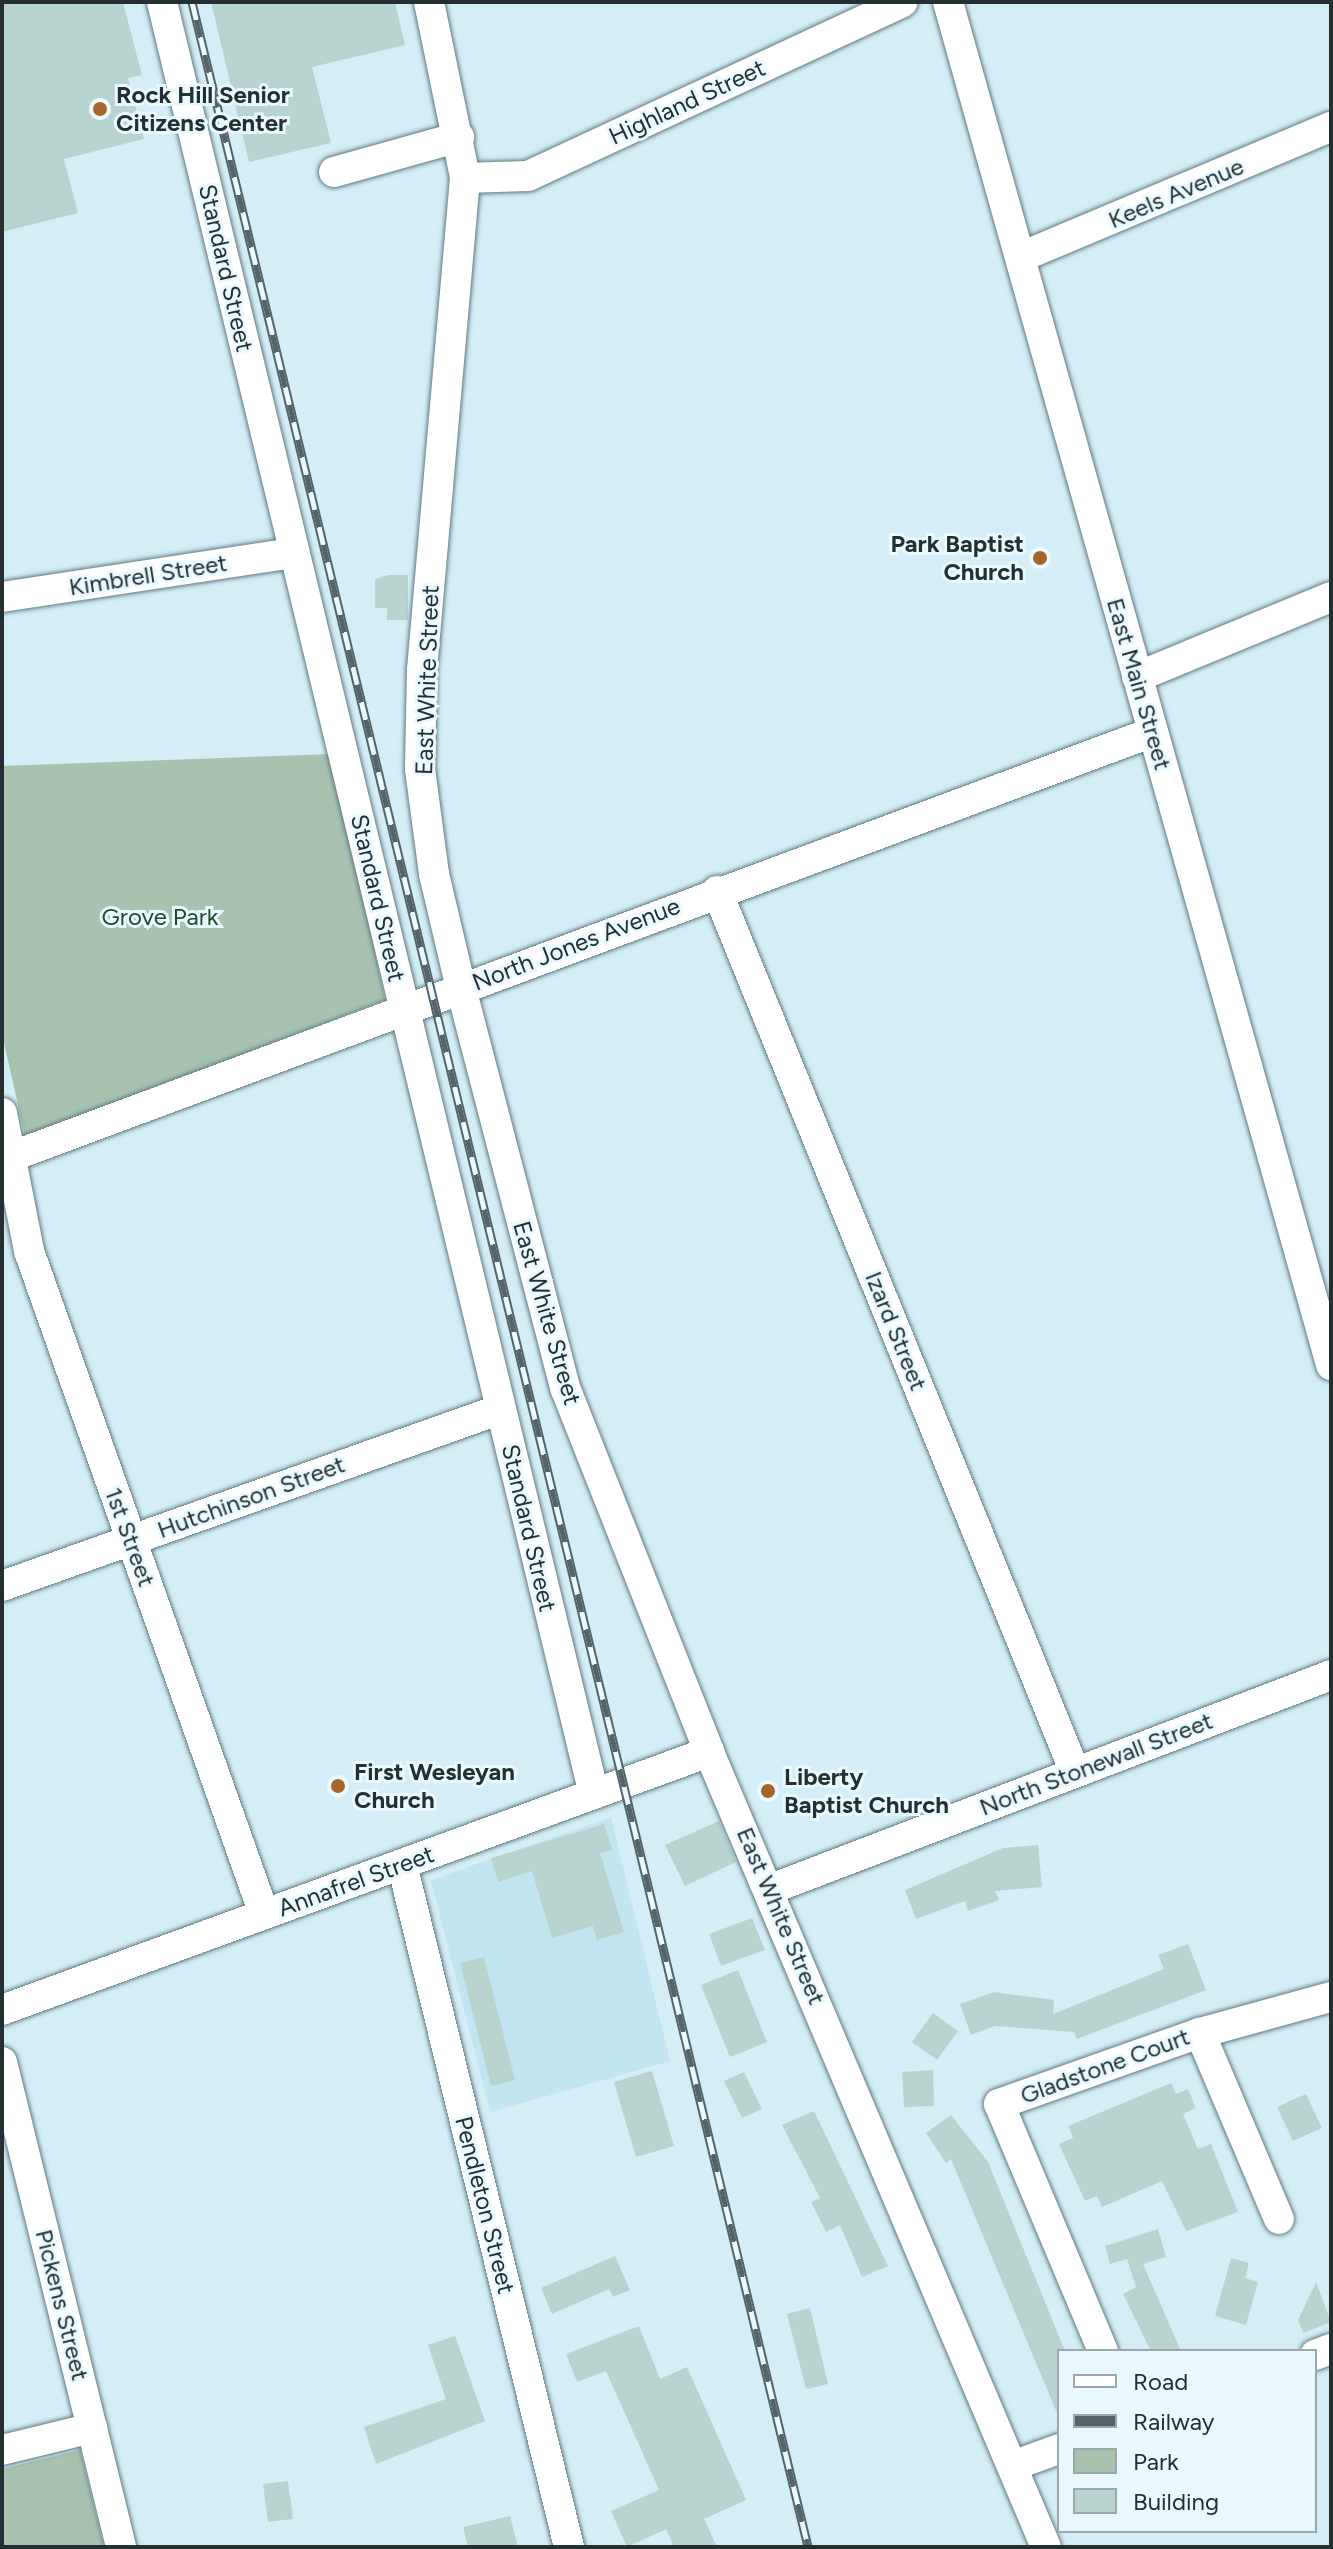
<!DOCTYPE html>
<style>
body{margin:0}
#map{position:relative;width:1333px;height:2549px;overflow:hidden;background:#d3eef6;font-family:Figtree,sans-serif}
div>[style]{position:absolute}
.built>*{inset:0;background:#c1e5f1}
.green>*{inset:0;background:#a7c3b0}
.building>*{inset:0;background:#b8d4d1}
.roads{filter:drop-shadow(0 0 2px #617981) drop-shadow(0 0 2px #617981)}
.minor>*{height:30px;margin:-15px;padding:0 15px;transform-origin:15px;border-radius:15px;background:#fff}
.rail>*{height:9px;margin-top:-4.5px;transform-origin:0;background:repeating-linear-gradient(90deg,#e9f9fe 0 18px,#546468 0 36px);box-sizing:border-box;border-block:2px solid #546468}
.dots>*{width:22px;height:22px;translate:-50% -50%;box-sizing:border-box;border:4px solid #e9f9fe;border-radius:50%}
span{translate:-50% -50%;white-space:nowrap;text-align:center;line-height:1.15;-webkit-text-stroke:6px #e9f9fe;paint-order:stroke}
.poi-label{font-size:24px;color:#242f32;font-weight:700}
.left{translate:0 -50%;text-align:left}
.right{translate:-100% -50%;text-align:right}
.street-label{font-size:24px;color:#242f32}
.park-label{font-size:24px;color:#1b4c30}
.frame{position:absolute;inset:0;border:4px solid #242f32;pointer-events:none}
.legend{position:absolute;left:1057px;top:2349px;width:260px;height:184px;box-sizing:border-box;background:#e9f9fe;border:2px solid #9aa8ac;margin:0;padding:10px 14px;list-style:none;font-size:24px;color:#242f32}
.legend li{display:flex;align-items:center;gap:16px;height:40px}
.legend b{width:40px;border:2px solid #9aa8ac}
</style>
<div id="map">
<div class="built">
<i style="clip-path:polygon(611px 1817px,670px 2061px,490px 2112px,431px 1880px)"></i>
</div>
<div class="green">
<i style="clip-path:polygon(333px 754px,385px 1000px,25px 1136px,2px 1034px,2px 766px)"></i>
<i style="clip-path:polygon(80px 2450px,104px 2547px,2px 2547px,2px 2469px)"></i>
</div>
<div class="building">
<i style="clip-path:polygon(2px 2px,123px 2px,142px 75px,128px 78px,144px 139px,64px 159px,78px 213px,2px 232px)"></i>
<i style="clip-path:polygon(211px 2px,395px 2px,405px 45px,312px 67px,331px 143px,249px 162px)"></i>
<i style="clip-path:polygon(388px 575px,408px 575px,408px 620px,387px 620px,387px 608px,375px 608px,375px 579px)"></i>
<i style="clip-path:polygon(719px 1821px,736px 1862px,685px 1886px,665px 1845px)"></i>
<i style="clip-path:polygon(604px 1824px,612px 1850px,600px 1853px,624px 1932px,597px 1940px,593px 1926px,552px 1938px,532px 1871px,498px 1882px,491px 1858px)"></i>
<i style="clip-path:polygon(1038px 1845px,1042px 1887px,995px 1891px,999px 1900px,968px 1911px,965px 1901px,916px 1919px,905px 1890px,1003px 1848px)"></i>
<i style="clip-path:polygon(752px 1918px,765px 1950px,721px 1966px,709px 1934px)"></i>
<i style="clip-path:polygon(1188px 1944px,1206px 1990px,1077px 2039px,1074px 2032px,995px 2026px,971px 2035px,960px 2004px,994px 1992px,1054px 2000px,1053px 2014px,1164px 1969px,1158px 1955px)"></i>
<i style="clip-path:polygon(484px 1957px,515px 2080px,491px 2086px,460px 1963px)"></i>
<i style="clip-path:polygon(738px 1970px,767px 2042px,730px 2057px,701px 1985px)"></i>
<i style="clip-path:polygon(933px 2013px,958px 2031px,937px 2060px,912px 2042px)"></i>
<i style="clip-path:polygon(933px 2070px,934px 2106px,904px 2107px,902px 2072px)"></i>
<i style="clip-path:polygon(652px 2071px,674px 2146px,636px 2157px,614px 2082px)"></i>
<i style="clip-path:polygon(744px 2072px,762px 2109px,742px 2118px,724px 2081px)"></i>
<i style="clip-path:polygon(1171px 2083px,1176px 2094px,1188px 2089px,1196px 2108px,1183px 2114px,1198px 2149px,1211px 2144px,1238px 2212px,1186px 2231px,1162px 2181px,1102px 2207px,1097px 2196px,1085px 2201px,1059px 2144px,1073px 2138px,1068px 2126px)"></i>
<i style="clip-path:polygon(1306px 2094px,1322px 2128px,1293px 2141px,1277px 2107px)"></i>
<i style="clip-path:polygon(814px 2111px,888px 2266px,862px 2277px,840px 2225px,826px 2232px,811px 2202px,820px 2198px,782px 2125px)"></i>
<i style="clip-path:polygon(951px 2115px,988px 2162px,1065px 2351px,1059px 2418px,951px 2159px,946px 2163px,926px 2133px)"></i>
<i style="clip-path:polygon(1158px 2229px,1166px 2257px,1143px 2264px,1181px 2351px,1151px 2351px,1123px 2294px,1136px 2287px,1127px 2259px,1110px 2264px,1105px 2246px)"></i>
<i style="clip-path:polygon(615px 2256px,630px 2290px,613px 2297px,609px 2289px,552px 2314px,541px 2288px)"></i>
<i style="clip-path:polygon(1231px 2258px,1249px 2263px,1245px 2278px,1258px 2282px,1246px 2325px,1215px 2316px)"></i>
<i style="clip-path:polygon(1316px 2282px,1331px 2322px,1303px 2333px,1298px 2320px)"></i>
<i style="clip-path:polygon(810px 2308px,828px 2384px,806px 2389px,787px 2314px)"></i>
<i style="clip-path:polygon(639px 2326px,660px 2379px,687px 2367px,746px 2500px,704px 2519px,717px 2547px,674px 2547px,666px 2529px,627px 2547px,611px 2511px,659px 2490px,606px 2371px,577px 2382px,566px 2354px)"></i>
<i style="clip-path:polygon(455px 2336px,485px 2421px,376px 2464px,364px 2427px,446px 2399px,428px 2345px)"></i>
<i style="clip-path:polygon(288px 2481px,293px 2519px,268px 2522px,263px 2484px)"></i>
<i style="clip-path:polygon(510px 2516px,518px 2547px,468px 2547px,463px 2527px)"></i>
</div>
<div class="roads">
<div class="minor">
<i style="left:162px;top:2px;width:1843px;rotate:76.45deg"></i>
<i style="left:429px;top:2px;width:180px;rotate:78.4deg"></i>
<i style="left:465px;top:178px;width:494px;rotate:95deg"></i>
<i style="left:422px;top:670px;width:99px;rotate:91.2deg"></i>
<i style="left:420px;top:769px;width:106px;rotate:82.4deg"></i>
<i style="left:434px;top:874px;width:117px;rotate:76.7deg"></i>
<i style="left:461px;top:988px;width:415px;rotate:75.4deg"></i>
<i style="left:566px;top:1390px;width:389px;rotate:68.4deg"></i>
<i style="left:709px;top:1752px;width:863px;rotate:67.03deg"></i>
<i style="left:948px;top:2px;width:1416px;rotate:74.3deg"></i>
<i style="left:334px;top:172px;width:130px;rotate:-15.6deg"></i>
<i style="left:465px;top:178px;width:63px;rotate:-1.8deg"></i>
<i style="left:528px;top:176px;width:413px;rotate:-24.9deg"></i>
<i style="left:1021px;top:257px;width:336px;rotate:-22.8deg"></i>
<i style="left:2px;top:597px;width:295px;rotate:-8.6deg"></i>
<i style="left:1137px;top:677px;width:210px;rotate:-22.4deg"></i>
<i style="left:717px;top:891px;width:951px;rotate:67.89deg"></i>
<i style="left:2px;top:1113px;width:141px;rotate:78.9deg"></i>
<i style="left:29px;top:1251px;width:703px;rotate:70.48deg"></i>
<i style="left:2px;top:1160px;width:1228px;rotate:-20.4deg"></i>
<i style="left:2px;top:1586px;width:529px;rotate:-19.53deg"></i>
<i style="left:402px;top:1864px;width:703px;rotate:76.26deg"></i>
<i style="left:771px;top:1889px;width:599px;rotate:-20.91deg"></i>
<i style="left:2px;top:2010px;width:753px;rotate:-20.05deg"></i>
<i style="left:1200px;top:2033px;width:202px;rotate:67deg"></i>
<i style="left:2px;top:2062px;width:499px;rotate:76.2deg"></i>
<i style="left:1103px;top:2351px;width:268px;rotate:-112.8deg"></i>
<i style="left:999px;top:2104px;width:213px;rotate:-19.5deg"></i>
<i style="left:1200px;top:2033px;width:136px;rotate:-15.4deg"></i>
<i style="left:1315px;top:2355px;width:17px;rotate:-21deg"></i>
<i style="left:2px;top:2450px;width:93px;rotate:-13.7deg"></i>
<i style="left:1012px;top:2466px;width:50px;rotate:-19.9deg"></i>
</div>
</div>
<div class="rail">
<i style="left:192px;top:2px;width:2618px;rotate:76.39deg"></i>
</div>
<div class="dots">
<i style="left:100px;top:109px;background:#a5662d"></i>
<i style="left:1040px;top:558px;background:#a5662d"></i>
<i style="left:338px;top:1786px;background:#a5662d"></i>
<i style="left:768px;top:1791px;background:#a5662d"></i>
</div>
<div class="poi-label">
<span class="left" style="left:116px;top:109px">Rock Hill Senior<br>Citizens Center</span>
<span class="right" style="left:1024px;top:558px">Park Baptist<br>Church</span>
<span class="left" style="left:354px;top:1786px">First Wesleyan<br>Church</span>
<span class="left" style="left:784px;top:1791px">Liberty<br>Baptist Church</span>
</div>
<div class="street-label">
<span style="left:687px;top:102px;rotate:-25deg">Highland Street</span>
<span style="left:1176px;top:193px;rotate:-23deg">Keels Avenue</span>
<span style="left:226px;top:268px;rotate:77deg">Standard Street</span>
<span style="left:148px;top:575px;rotate:-9deg">Kimbrell Street</span>
<span style="left:427px;top:680px;rotate:-88deg">East White Street</span>
<span style="left:1139px;top:684px;rotate:74deg">East Main Street</span>
<span style="left:378px;top:898px;rotate:77deg">Standard Street</span>
<span style="left:576px;top:944px;rotate:-21deg">North Jones Avenue</span>
<span style="left:547px;top:1313px;rotate:74deg">East White Street</span>
<span style="left:896px;top:1331px;rotate:68deg">Izard Street</span>
<span style="left:251px;top:1497px;rotate:-20deg">Hutchinson Street</span>
<span style="left:529px;top:1528px;rotate:77deg">Standard Street</span>
<span style="left:130px;top:1537px;rotate:70deg">1st Street</span>
<span style="left:1096px;top:1764px;rotate:-21deg">North Stonewall Street</span>
<span style="left:356px;top:1881px;rotate:-20deg">Annafrel Street</span>
<span style="left:781px;top:1916px;rotate:67deg">East White Street</span>
<span style="left:1105px;top:2066px;rotate:-20deg">Gladstone Court</span>
<span style="left:485px;top:2205px;rotate:76deg">Pendleton Street</span>
<span style="left:62px;top:2305px;rotate:76deg">Pickens Street</span>
</div>
<div class="park-label">
<span style="left:160px;top:917px">Grove Park</span>
</div>
<div class="frame"></div>
<ul class="legend">
<li><b style="height:10px;background:#fff"></b>Road</li>
<li><b style="height:10px;background:#546468"></b>Railway</li>
<li><b style="height:22px;background:#a7c3b0"></b>Park</li>
<li><b style="height:22px;background:#b8d4d1"></b>Building</li>
</ul>
</div>
